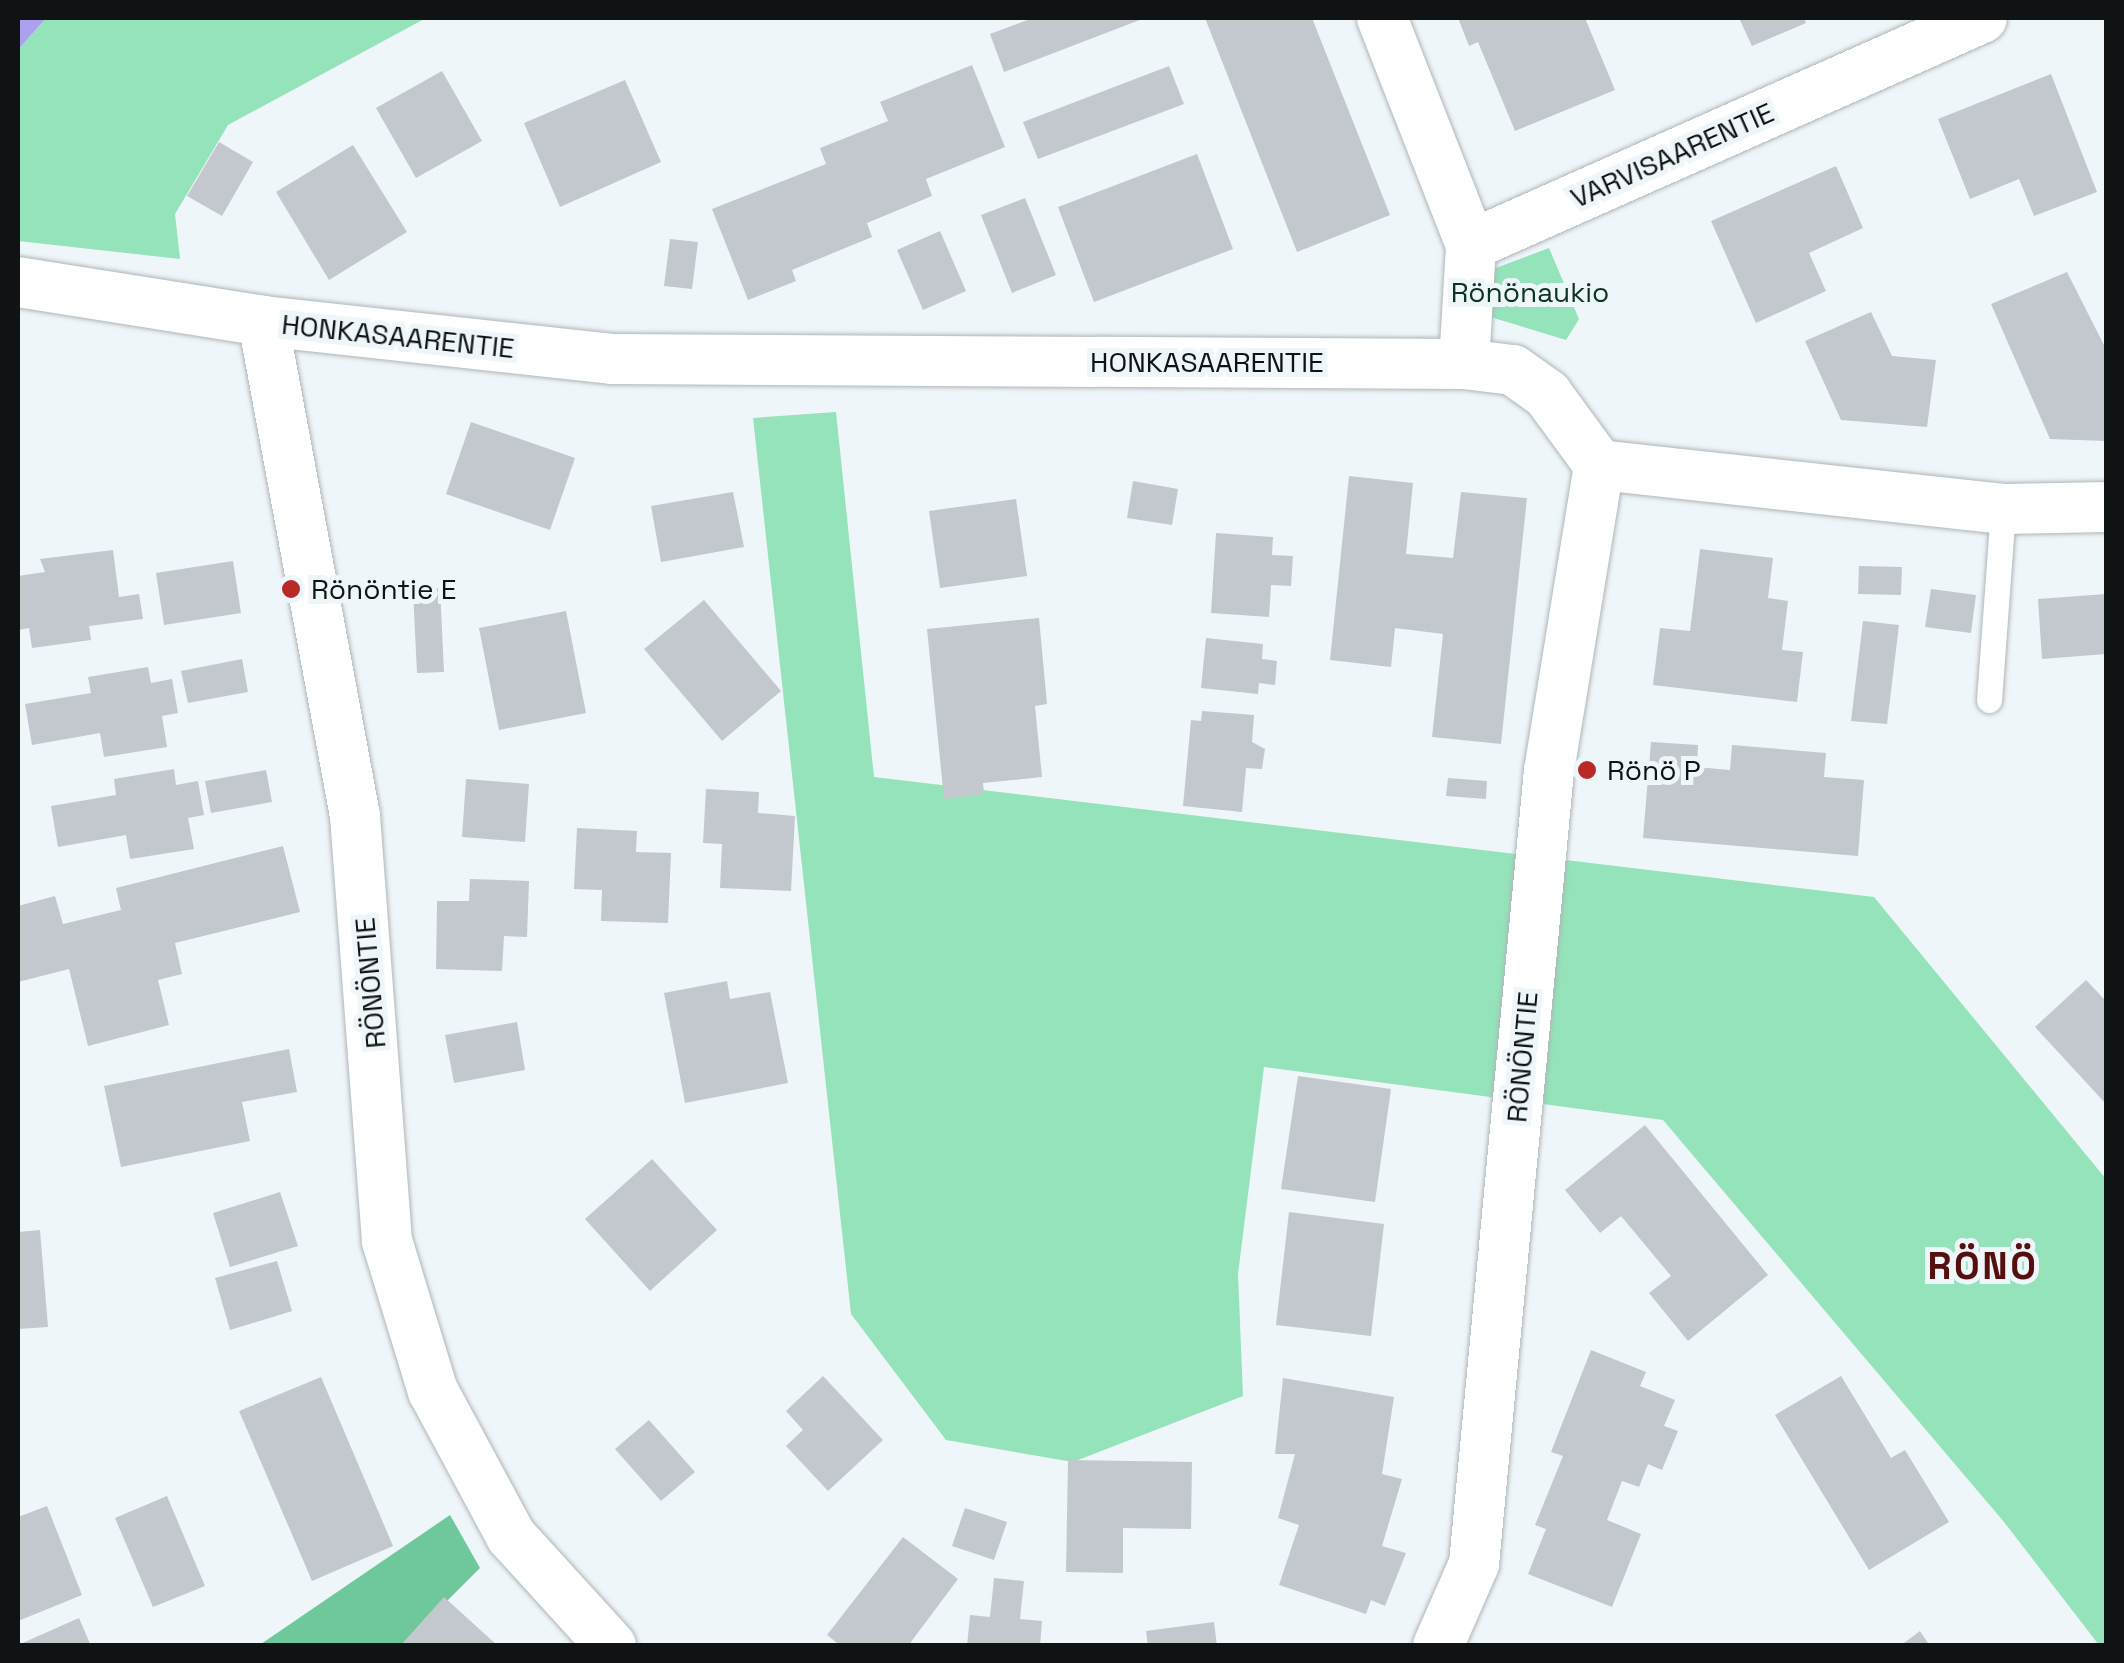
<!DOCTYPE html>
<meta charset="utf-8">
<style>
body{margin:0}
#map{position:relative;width:2124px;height:1663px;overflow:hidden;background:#eef6fa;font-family:"Space Grotesk",sans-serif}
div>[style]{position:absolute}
.green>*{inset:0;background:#94e3ba}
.forest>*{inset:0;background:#6ec89b}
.water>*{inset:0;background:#aca1ee}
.building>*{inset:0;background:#c3c8ce}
.roads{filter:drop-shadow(0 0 2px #aeb6b9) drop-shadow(0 0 2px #aeb6b9)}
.service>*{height:25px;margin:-12.5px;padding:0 12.5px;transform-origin:12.5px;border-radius:12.5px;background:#fff}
.minor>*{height:50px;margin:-25px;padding:0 25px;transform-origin:25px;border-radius:25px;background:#fff}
.dots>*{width:28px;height:28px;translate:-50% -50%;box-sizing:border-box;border:5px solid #eef6fa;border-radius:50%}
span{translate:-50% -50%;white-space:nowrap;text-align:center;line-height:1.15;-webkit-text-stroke:10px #eef6fa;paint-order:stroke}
.street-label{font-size:28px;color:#101314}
.park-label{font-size:28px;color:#0c3422}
.poi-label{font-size:28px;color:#101314}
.left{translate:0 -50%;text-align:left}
.district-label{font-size:38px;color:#540f0e;font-weight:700;letter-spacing:2.5px}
.frame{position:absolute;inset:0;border:20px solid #101314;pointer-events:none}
</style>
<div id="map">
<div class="green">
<i style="clip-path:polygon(46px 18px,426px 18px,228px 125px,175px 214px,180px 259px,18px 241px,18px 50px)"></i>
<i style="clip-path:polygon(1549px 248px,1579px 319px,1566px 340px,1487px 316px,1477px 275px)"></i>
<i style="clip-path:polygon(836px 412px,874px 777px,1874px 897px,2106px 1179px,2106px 1645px,2099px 1645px,2004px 1522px,1663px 1120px,1264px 1067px,1238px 1274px,1243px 1396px,1073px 1462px,946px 1440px,851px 1314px,753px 418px)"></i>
</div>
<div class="forest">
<i style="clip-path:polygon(450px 1515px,480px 1568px,403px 1645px,258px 1646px)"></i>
</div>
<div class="water">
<i style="clip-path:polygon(18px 18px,46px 18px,18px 50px)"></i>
</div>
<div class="building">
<i style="clip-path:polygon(1033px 18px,1145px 18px,1004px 72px,990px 34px)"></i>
<i style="clip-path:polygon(1205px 18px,1312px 18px,1390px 215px,1297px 252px)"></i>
<i style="clip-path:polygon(1458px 18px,1585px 18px,1615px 90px,1515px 131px,1478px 42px,1469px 46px)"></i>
<i style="clip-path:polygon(1739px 18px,1804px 18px,1806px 23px,1752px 46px)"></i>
<i style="clip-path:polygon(972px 65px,1005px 147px,926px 179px,932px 196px,867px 223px,872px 237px,792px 270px,796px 281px,748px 300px,712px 209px,826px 164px,820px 148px,888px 121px,880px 102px)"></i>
<i style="clip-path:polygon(1169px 66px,1184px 104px,1038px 159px,1023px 122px)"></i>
<i style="clip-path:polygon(442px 71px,482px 141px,416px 178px,376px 108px)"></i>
<i style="clip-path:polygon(2051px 74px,2097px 192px,2034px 216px,2019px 179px,1970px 199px,1938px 119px)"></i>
<i style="clip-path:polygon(625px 80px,661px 162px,560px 207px,524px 123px)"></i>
<i style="clip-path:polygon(219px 142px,253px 162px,222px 216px,187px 196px)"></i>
<i style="clip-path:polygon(353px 145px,407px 232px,329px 280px,276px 192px)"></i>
<i style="clip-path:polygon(1197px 154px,1233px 249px,1094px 302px,1058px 207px)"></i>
<i style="clip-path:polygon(1836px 166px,1863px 228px,1809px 253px,1826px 291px,1756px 323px,1711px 221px)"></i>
<i style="clip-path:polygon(1025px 198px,1056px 275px,1012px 293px,981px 215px)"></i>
<i style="clip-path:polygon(940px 231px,966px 291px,923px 310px,897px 250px)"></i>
<i style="clip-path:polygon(670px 239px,698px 242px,692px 289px,664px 286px)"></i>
<i style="clip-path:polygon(2067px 272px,2106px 349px,2106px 441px,2050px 439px,1991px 304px)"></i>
<i style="clip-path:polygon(1871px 312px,1892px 356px,1936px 360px,1927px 427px,1841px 420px,1805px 341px)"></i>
<i style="clip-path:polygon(471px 422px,575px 458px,550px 530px,446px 494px)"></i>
<i style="clip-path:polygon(1349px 476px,1413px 483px,1406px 554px,1453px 558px,1461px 492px,1527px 498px,1501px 744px,1432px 737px,1443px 634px,1395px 628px,1391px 667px,1330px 660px)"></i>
<i style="clip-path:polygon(1133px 481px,1178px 489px,1172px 525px,1127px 518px)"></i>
<i style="clip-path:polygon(733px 492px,744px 547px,661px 562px,651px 506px)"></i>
<i style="clip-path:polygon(1016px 499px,1027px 576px,940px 588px,929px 511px)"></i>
<i style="clip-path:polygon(1216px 533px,1273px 537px,1272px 555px,1293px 556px,1291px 586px,1271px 585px,1269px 617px,1211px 613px)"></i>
<i style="clip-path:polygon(1700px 549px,1773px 558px,1768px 598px,1788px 601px,1782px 650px,1803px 652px,1797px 702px,1653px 685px,1660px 628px,1690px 631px)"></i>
<i style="clip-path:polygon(113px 550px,119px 597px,139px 594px,143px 619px,89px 626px,91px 640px,32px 648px,29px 628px,19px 630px,18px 576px,45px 572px,40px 559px)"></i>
<i style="clip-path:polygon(233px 561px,241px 613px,164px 625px,156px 573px)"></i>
<i style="clip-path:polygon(1859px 566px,1902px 567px,1901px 595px,1858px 594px)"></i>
<i style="clip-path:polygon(440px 588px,444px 672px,417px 673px,413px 590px)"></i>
<i style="clip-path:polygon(1931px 589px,1976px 595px,1971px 633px,1925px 627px)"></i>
<i style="clip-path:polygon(2106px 594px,2106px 654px,2042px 659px,2038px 599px)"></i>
<i style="clip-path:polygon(704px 600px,781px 691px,722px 741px,644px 649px)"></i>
<i style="clip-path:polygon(566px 611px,586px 713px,499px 730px,479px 628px)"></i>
<i style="clip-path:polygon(1039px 618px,1047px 704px,1035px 706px,1042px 777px,983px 783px,984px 794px,944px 799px,927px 629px)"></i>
<i style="clip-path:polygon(1863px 621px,1899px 625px,1887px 724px,1851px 721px)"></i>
<i style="clip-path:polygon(1206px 638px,1263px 644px,1262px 659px,1277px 661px,1275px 685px,1259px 683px,1258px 694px,1201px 688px)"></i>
<i style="clip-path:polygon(242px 659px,248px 692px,188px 703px,181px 671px)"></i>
<i style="clip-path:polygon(148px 667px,151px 683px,172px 679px,178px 713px,162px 716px,167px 747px,104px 757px,100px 733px,32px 745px,25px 704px,91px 693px,88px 677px)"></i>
<i style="clip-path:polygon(1202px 711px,1254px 715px,1252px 742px,1265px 749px,1262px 769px,1246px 768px,1242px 812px,1183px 806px,1191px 720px,1201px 721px)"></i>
<i style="clip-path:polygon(1651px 742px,1698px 745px,1697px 767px,1730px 770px,1732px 745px,1826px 753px,1824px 777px,1864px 780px,1858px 856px,1643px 838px)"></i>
<i style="clip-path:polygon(174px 769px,176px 785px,198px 781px,204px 815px,188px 818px,194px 849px,130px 859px,126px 835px,58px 847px,51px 806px,116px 795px,114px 779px)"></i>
<i style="clip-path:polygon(266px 770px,272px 802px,211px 813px,205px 781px)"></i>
<i style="clip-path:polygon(1448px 778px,1487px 781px,1486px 799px,1446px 796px)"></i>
<i style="clip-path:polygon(466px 779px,529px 784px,525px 842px,462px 837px)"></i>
<i style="clip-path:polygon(706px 789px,759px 792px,758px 813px,795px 816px,791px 891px,720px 888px,722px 844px,703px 843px)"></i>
<i style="clip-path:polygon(577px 828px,637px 831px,636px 852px,671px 853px,668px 923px,601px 921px,602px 890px,574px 889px)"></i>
<i style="clip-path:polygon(283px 846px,300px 912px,175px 943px,182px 974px,158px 980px,169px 1025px,88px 1046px,69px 969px,18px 982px,18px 906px,55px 896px,63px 924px,121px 910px,116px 888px)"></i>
<i style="clip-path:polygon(470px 879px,529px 881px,527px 937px,504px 936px,502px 971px,436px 969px,437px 901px,469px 901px)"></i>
<i style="clip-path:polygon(2086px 980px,2106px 1001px,2106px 1104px,2035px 1027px)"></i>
<i style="clip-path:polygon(727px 981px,730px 999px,770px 992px,788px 1083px,685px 1103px,664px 993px)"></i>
<i style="clip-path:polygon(517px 1022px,525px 1070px,454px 1083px,445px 1035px)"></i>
<i style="clip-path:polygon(289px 1049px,297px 1092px,242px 1102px,250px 1141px,121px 1167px,104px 1086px)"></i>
<i style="clip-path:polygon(1298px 1076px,1391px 1089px,1375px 1202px,1281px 1189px)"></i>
<i style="clip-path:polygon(1645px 1125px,1768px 1275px,1688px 1341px,1649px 1293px,1671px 1276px,1621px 1216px,1600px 1233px,1565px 1190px)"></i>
<i style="clip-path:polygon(652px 1159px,717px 1230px,650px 1291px,585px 1219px)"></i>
<i style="clip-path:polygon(280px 1192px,298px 1246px,230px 1267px,213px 1213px)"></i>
<i style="clip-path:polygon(1289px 1212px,1384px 1224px,1371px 1336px,1276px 1325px)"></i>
<i style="clip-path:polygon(40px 1230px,48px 1327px,18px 1329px,18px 1232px)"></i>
<i style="clip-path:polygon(277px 1261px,292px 1311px,230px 1330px,215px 1278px)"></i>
<i style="clip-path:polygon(1591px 1350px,1646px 1372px,1640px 1386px,1675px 1400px,1664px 1426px,1678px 1431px,1662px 1470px,1648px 1464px,1639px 1487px,1622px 1481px,1607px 1520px,1641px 1534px,1612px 1607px,1528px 1574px,1546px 1529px,1535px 1525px,1563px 1456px,1551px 1452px)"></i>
<i style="clip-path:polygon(823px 1376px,883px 1440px,828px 1491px,786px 1446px,803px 1430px,786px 1411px)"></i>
<i style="clip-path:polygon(1841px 1376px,1891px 1458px,1905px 1450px,1949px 1522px,1869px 1570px,1775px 1415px)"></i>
<i style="clip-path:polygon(321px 1377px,393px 1546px,312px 1581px,239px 1411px)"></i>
<i style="clip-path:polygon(1283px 1378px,1394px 1397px,1382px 1474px,1402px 1479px,1382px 1546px,1406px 1553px,1385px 1606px,1371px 1600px,1366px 1614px,1279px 1585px,1299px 1525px,1278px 1518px,1295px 1454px,1275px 1454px)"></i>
<i style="clip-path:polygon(649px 1420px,695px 1472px,661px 1501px,615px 1449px)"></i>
<i style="clip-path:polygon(1068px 1460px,1192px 1462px,1191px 1529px,1123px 1528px,1123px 1573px,1066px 1572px)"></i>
<i style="clip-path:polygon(167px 1496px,205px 1586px,153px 1607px,115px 1518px)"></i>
<i style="clip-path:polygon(47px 1506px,82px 1595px,18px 1621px,18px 1517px)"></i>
<i style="clip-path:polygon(965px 1508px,1007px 1522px,994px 1560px,952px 1546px)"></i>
<i style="clip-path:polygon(903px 1537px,958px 1579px,908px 1646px,841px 1646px,827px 1635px)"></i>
<i style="clip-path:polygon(994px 1578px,1024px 1581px,1020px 1619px,1042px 1621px,1040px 1646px,967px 1646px,970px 1615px,990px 1617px)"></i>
<i style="clip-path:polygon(444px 1597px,498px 1646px,400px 1646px)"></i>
<i style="clip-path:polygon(79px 1618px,91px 1646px,18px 1646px,18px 1645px)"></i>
<i style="clip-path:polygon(1214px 1622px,1217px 1646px,1148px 1646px,1146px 1631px)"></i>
<i style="clip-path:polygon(1920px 1631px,1930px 1646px,1900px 1646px)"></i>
</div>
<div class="roads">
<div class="service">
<i style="left:1989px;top:700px;width:192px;rotate:-85.8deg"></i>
</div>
<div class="minor">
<i style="left:1382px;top:18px;width:244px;rotate:68.6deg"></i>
<i style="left:18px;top:282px;width:248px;rotate:9deg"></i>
<i style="left:263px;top:321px;width:351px;rotate:6.2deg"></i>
<i style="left:612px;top:359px;width:852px;rotate:0.34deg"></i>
<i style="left:1464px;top:364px;width:49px;rotate:7deg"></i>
<i style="left:1513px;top:370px;width:42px;rotate:35.2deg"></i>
<i style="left:1547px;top:394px;width:88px;rotate:53.8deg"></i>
<i style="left:1599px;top:465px;width:406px;rotate:6.2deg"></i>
<i style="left:2003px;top:509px;width:103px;rotate:-1.1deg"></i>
<i style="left:263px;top:321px;width:503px;rotate:79.47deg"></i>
<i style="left:355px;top:816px;width:426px;rotate:85.7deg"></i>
<i style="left:387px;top:1241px;width:157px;rotate:73deg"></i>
<i style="left:433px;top:1391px;width:165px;rotate:61.7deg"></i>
<i style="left:511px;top:1536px;width:149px;rotate:47.7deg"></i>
<i style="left:1464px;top:364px;width:119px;rotate:-86.6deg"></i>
<i style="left:1471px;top:245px;width:559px;rotate:-23.95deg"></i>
<i style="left:1438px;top:1646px;width:90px;rotate:-66.3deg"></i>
<i style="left:1474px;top:1564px;width:797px;rotate:-84.6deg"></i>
<i style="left:1549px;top:771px;width:310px;rotate:-80.7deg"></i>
</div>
</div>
<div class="dots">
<i style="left:291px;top:589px;background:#b82928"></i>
<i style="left:1587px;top:770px;background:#b82928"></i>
</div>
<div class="street-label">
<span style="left:1672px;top:155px;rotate:-24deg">VARVISAARENTIE</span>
<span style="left:398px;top:336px;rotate:6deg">HONKASAARENTIE</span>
<span style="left:1207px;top:362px">HONKASAARENTIE</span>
<span style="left:370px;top:983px;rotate:-95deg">RÖNÖNTIE</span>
<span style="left:1522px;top:1057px;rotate:-85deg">RÖNÖNTIE</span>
</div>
<div class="park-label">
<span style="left:1530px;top:292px">Rönönaukio</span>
</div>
<div class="poi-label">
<span class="left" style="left:311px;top:589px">Rönöntie E</span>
<span class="left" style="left:1607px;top:770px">Rönö P</span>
</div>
<div class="district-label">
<span style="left:1983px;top:1267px">RÖNÖ</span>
</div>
<div class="frame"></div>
</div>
